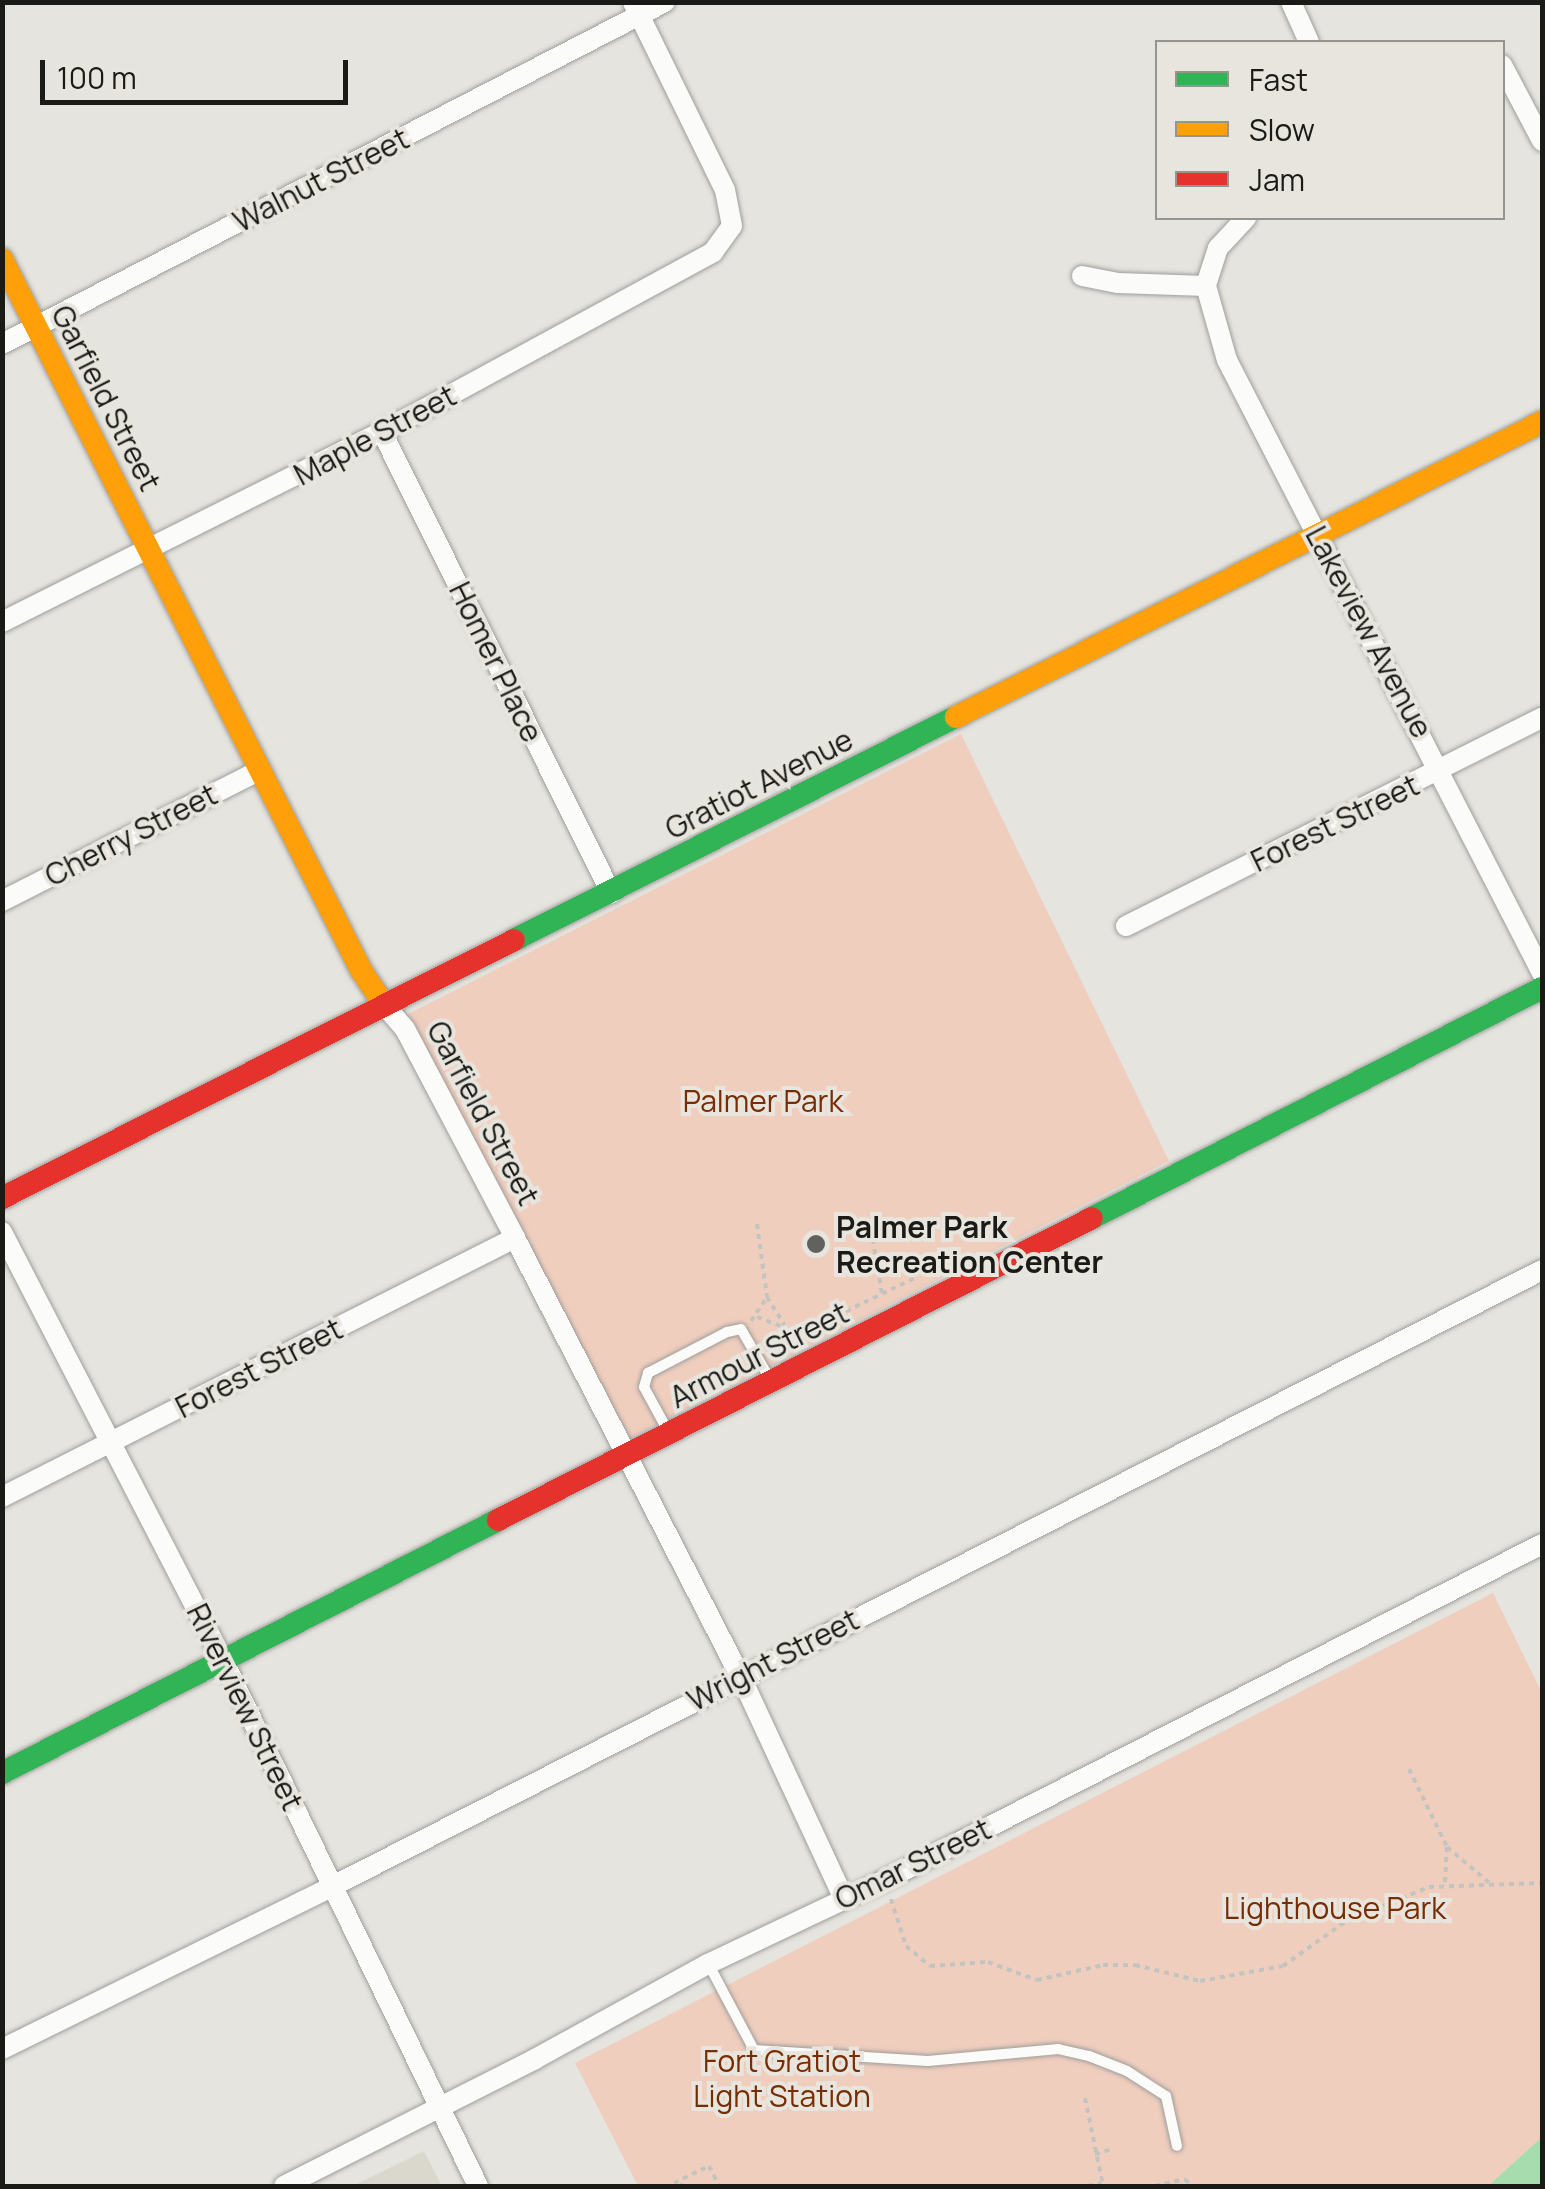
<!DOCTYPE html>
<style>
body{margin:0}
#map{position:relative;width:1545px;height:2189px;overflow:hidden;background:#e5e4df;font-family:Manrope,sans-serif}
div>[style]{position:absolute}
.built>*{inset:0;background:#dad8cd}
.green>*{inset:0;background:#f0cebe}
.water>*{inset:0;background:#a7dcaf}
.path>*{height:4px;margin-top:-2px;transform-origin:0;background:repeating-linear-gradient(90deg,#c3c3c0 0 5px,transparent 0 10px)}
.roads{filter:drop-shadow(0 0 2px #9f9e9b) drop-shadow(0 0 2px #9f9e9b)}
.lane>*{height:10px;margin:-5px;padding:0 5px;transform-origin:5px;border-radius:5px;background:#fbfbfa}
.street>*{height:20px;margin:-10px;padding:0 10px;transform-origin:10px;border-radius:10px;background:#fbfbfa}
.fast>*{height:22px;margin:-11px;padding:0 11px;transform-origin:11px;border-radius:11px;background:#30b455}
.slow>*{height:22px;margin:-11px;padding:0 11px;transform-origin:11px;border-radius:11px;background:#ff9f0a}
.jam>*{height:22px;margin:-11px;padding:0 11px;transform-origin:11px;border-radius:11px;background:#e5322d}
.dots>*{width:28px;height:28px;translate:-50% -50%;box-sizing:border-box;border:5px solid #e7e5dd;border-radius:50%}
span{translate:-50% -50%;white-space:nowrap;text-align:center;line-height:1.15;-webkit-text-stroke:8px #e7e5dd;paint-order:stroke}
.street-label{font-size:30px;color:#1a1a17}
.park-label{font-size:30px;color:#792c00}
.poi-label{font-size:30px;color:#1a1a17;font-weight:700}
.left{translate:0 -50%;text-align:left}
.frame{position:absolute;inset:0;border:5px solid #1a1a17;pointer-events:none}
.legend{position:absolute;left:1155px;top:40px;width:350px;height:180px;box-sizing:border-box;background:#e7e5dd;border:2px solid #95948e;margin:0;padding:12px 18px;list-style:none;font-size:30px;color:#1a1a17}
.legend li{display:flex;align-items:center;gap:20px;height:50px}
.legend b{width:50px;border:2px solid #95948e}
.scale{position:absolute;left:40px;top:60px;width:308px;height:45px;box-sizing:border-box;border:5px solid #1a1a17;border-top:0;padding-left:12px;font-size:30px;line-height:35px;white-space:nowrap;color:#1a1a17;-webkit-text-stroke:8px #e7e5dd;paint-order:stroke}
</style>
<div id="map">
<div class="built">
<i style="clip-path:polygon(424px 2151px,442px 2186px,358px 2186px,357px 2184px)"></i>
</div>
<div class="green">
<i style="clip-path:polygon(961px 734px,1169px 1161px,622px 1442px,408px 1014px)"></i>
<i style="clip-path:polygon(1493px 1593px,1542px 1693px,1542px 2137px,1488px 2186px,638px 2186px,575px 2063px)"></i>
</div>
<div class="water">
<i style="clip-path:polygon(1542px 2137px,1542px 2186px,1488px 2186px)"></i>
</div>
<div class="path">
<i style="left:757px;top:1224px;width:74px;rotate:82.2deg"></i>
<i style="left:767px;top:1297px;width:47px;rotate:58deg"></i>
<i style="left:792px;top:1337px;width:136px;rotate:-25.6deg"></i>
<i style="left:871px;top:1229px;width:66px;rotate:80.4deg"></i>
<i style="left:757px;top:1317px;width:30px;rotate:21deg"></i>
<i style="left:751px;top:1321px;width:29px;rotate:-56deg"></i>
<i style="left:1409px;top:1769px;width:87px;rotate:64deg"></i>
<i style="left:1447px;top:1847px;width:59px;rotate:40.2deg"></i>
<i style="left:1445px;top:1882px;width:35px;rotate:-87deg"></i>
<i style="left:891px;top:1899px;width:49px;rotate:72.3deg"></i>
<i style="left:906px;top:1946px;width:31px;rotate:40deg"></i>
<i style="left:930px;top:1966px;width:58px;rotate:-3.9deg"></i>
<i style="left:988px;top:1962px;width:52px;rotate:20.2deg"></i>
<i style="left:1037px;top:1980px;width:68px;rotate:-12.8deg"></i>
<i style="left:1103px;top:1965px;width:32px"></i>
<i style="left:1135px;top:1965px;width:67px;rotate:13.8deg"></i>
<i style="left:1200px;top:1981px;width:84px;rotate:-10.2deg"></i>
<i style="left:1283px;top:1966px;width:77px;rotate:-35.5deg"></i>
<i style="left:1346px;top:1921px;width:90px;rotate:-22.3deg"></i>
<i style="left:1429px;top:1887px;width:113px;rotate:-2deg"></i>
<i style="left:1085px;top:2098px;width:90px;rotate:78.4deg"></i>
<i style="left:1095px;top:2154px;width:15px;rotate:-16deg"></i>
<i style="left:684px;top:2186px;width:10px;rotate:-163deg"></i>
<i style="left:674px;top:2183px;width:39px;rotate:-26deg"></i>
<i style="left:709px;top:2166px;width:22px;rotate:63deg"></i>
<i style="left:1088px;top:2186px;width:14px;rotate:-12deg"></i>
<i style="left:1155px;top:2186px;width:31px;rotate:-13deg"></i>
<i style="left:1185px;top:2179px;width:9px;rotate:49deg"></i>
</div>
<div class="roads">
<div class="lane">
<i style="left:668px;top:1431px;width:50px;rotate:-118.6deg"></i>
<i style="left:644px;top:1387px;width:15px;rotate:-74deg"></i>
<i style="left:648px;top:1373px;width:89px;rotate:-27.4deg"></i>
<i style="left:727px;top:1332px;width:14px;rotate:-12deg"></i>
<i style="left:741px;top:1329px;width:60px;rotate:60deg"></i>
<i style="left:709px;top:1965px;width:96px;rotate:62.1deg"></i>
<i style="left:754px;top:2050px;width:174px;rotate:3.6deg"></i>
<i style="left:928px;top:2061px;width:131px;rotate:-5.3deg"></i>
<i style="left:1058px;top:2049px;width:32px;rotate:13deg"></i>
<i style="left:1089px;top:2056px;width:41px;rotate:21.5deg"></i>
<i style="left:1127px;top:2071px;width:46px;rotate:32.7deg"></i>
<i style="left:1166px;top:2096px;width:51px;rotate:77.6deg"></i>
</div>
<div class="street">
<i style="left:1291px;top:2px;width:44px;rotate:65.8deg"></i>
<i style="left:1502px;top:65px;width:86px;rotate:62.2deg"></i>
<i style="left:1246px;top:218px;width:41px;rotate:133deg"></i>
<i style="left:1218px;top:248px;width:40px;rotate:108deg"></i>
<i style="left:1206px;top:286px;width:77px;rotate:74.2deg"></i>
<i style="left:1227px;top:360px;width:689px;rotate:62.8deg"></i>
<i style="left:1082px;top:276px;width:37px;rotate:11deg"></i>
<i style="left:1118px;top:283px;width:88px;rotate:2deg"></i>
<i style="left:2px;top:344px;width:746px;rotate:-27.29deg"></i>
<i style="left:382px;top:432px;width:515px;rotate:63.58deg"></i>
<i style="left:2px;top:622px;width:425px;rotate:-26.6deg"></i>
<i style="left:382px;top:432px;width:377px;rotate:-28.5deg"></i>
<i style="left:713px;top:252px;width:32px;rotate:-54deg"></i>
<i style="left:732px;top:226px;width:37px;rotate:-101deg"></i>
<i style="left:725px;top:190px;width:209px;rotate:-116.1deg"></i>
<i style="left:2px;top:901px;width:289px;rotate:-26.9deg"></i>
<i style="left:1126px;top:926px;width:465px;rotate:-26.6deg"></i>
<i style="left:385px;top:1006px;width:30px;rotate:49deg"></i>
<i style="left:405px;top:1029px;width:236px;rotate:62.2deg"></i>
<i style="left:515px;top:1238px;width:494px;rotate:62.8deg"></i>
<i style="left:741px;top:1677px;width:242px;rotate:65.1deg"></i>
<i style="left:2px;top:1232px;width:482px;rotate:62.7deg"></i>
<i style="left:223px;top:1660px;width:585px;rotate:64.14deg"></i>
<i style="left:2px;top:1497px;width:575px;rotate:-26.79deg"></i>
<i style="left:2px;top:2049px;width:369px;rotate:-26.2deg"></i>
<i style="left:333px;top:1886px;width:1357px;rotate:-27deg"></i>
<i style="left:284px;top:2186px;width:281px;rotate:-26.8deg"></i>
<i style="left:535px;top:2059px;width:197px;rotate:-28.8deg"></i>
<i style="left:708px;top:1964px;width:194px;rotate:-25.4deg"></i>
<i style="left:883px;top:1881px;width:740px;rotate:-27.08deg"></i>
</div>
<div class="fast">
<i style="left:514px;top:940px;width:495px;rotate:-26.8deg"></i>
<i style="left:1092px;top:1218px;width:505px;rotate:-27.07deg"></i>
<i style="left:2px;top:1773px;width:557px;rotate:-27.03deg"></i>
</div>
<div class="slow">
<i style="left:2px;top:259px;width:796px;rotate:63.21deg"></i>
<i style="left:361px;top:970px;width:43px;rotate:56.3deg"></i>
<i style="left:956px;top:717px;width:656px;rotate:-26.72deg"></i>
</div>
<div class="jam">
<i style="left:2px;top:1198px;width:573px;rotate:-26.74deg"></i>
<i style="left:498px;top:1520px;width:666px;rotate:-26.95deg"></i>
</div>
</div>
<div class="dots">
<i style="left:816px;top:1244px;background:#61615d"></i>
</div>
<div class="street-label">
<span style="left:321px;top:180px;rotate:-27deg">Walnut Street</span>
<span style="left:106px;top:398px;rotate:63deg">Garfield Street</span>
<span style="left:375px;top:435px;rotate:-28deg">Maple Street</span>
<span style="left:1369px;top:632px;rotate:62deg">Lakeview Avenue</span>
<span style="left:496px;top:662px;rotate:64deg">Homer Place</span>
<span style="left:759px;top:784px;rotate:-27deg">Gratiot Avenue</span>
<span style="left:1335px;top:823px;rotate:-26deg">Forest Street</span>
<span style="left:131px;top:835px;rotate:-27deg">Cherry Street</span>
<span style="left:483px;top:1113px;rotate:62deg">Garfield Street</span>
<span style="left:759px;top:1355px;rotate:-27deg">Armour Street</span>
<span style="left:259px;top:1368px;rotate:-27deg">Forest Street</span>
<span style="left:773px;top:1660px;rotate:-27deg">Wright Street</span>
<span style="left:245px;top:1707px;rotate:64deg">Riverview Street</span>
<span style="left:913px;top:1864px;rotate:-26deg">Omar Street</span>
</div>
<div class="park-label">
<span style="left:763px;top:1101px">Palmer Park</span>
<span style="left:1335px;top:1908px">Lighthouse Park</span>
<span style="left:782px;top:2078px">Fort Gratiot<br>Light Station</span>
</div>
<div class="poi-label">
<span class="left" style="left:836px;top:1244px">Palmer Park<br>Recreation Center</span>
</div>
<div class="frame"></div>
<ul class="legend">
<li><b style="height:12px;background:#30b455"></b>Fast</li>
<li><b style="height:12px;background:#ff9f0a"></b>Slow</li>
<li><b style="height:12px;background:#e5322d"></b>Jam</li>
</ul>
<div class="scale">100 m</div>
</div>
